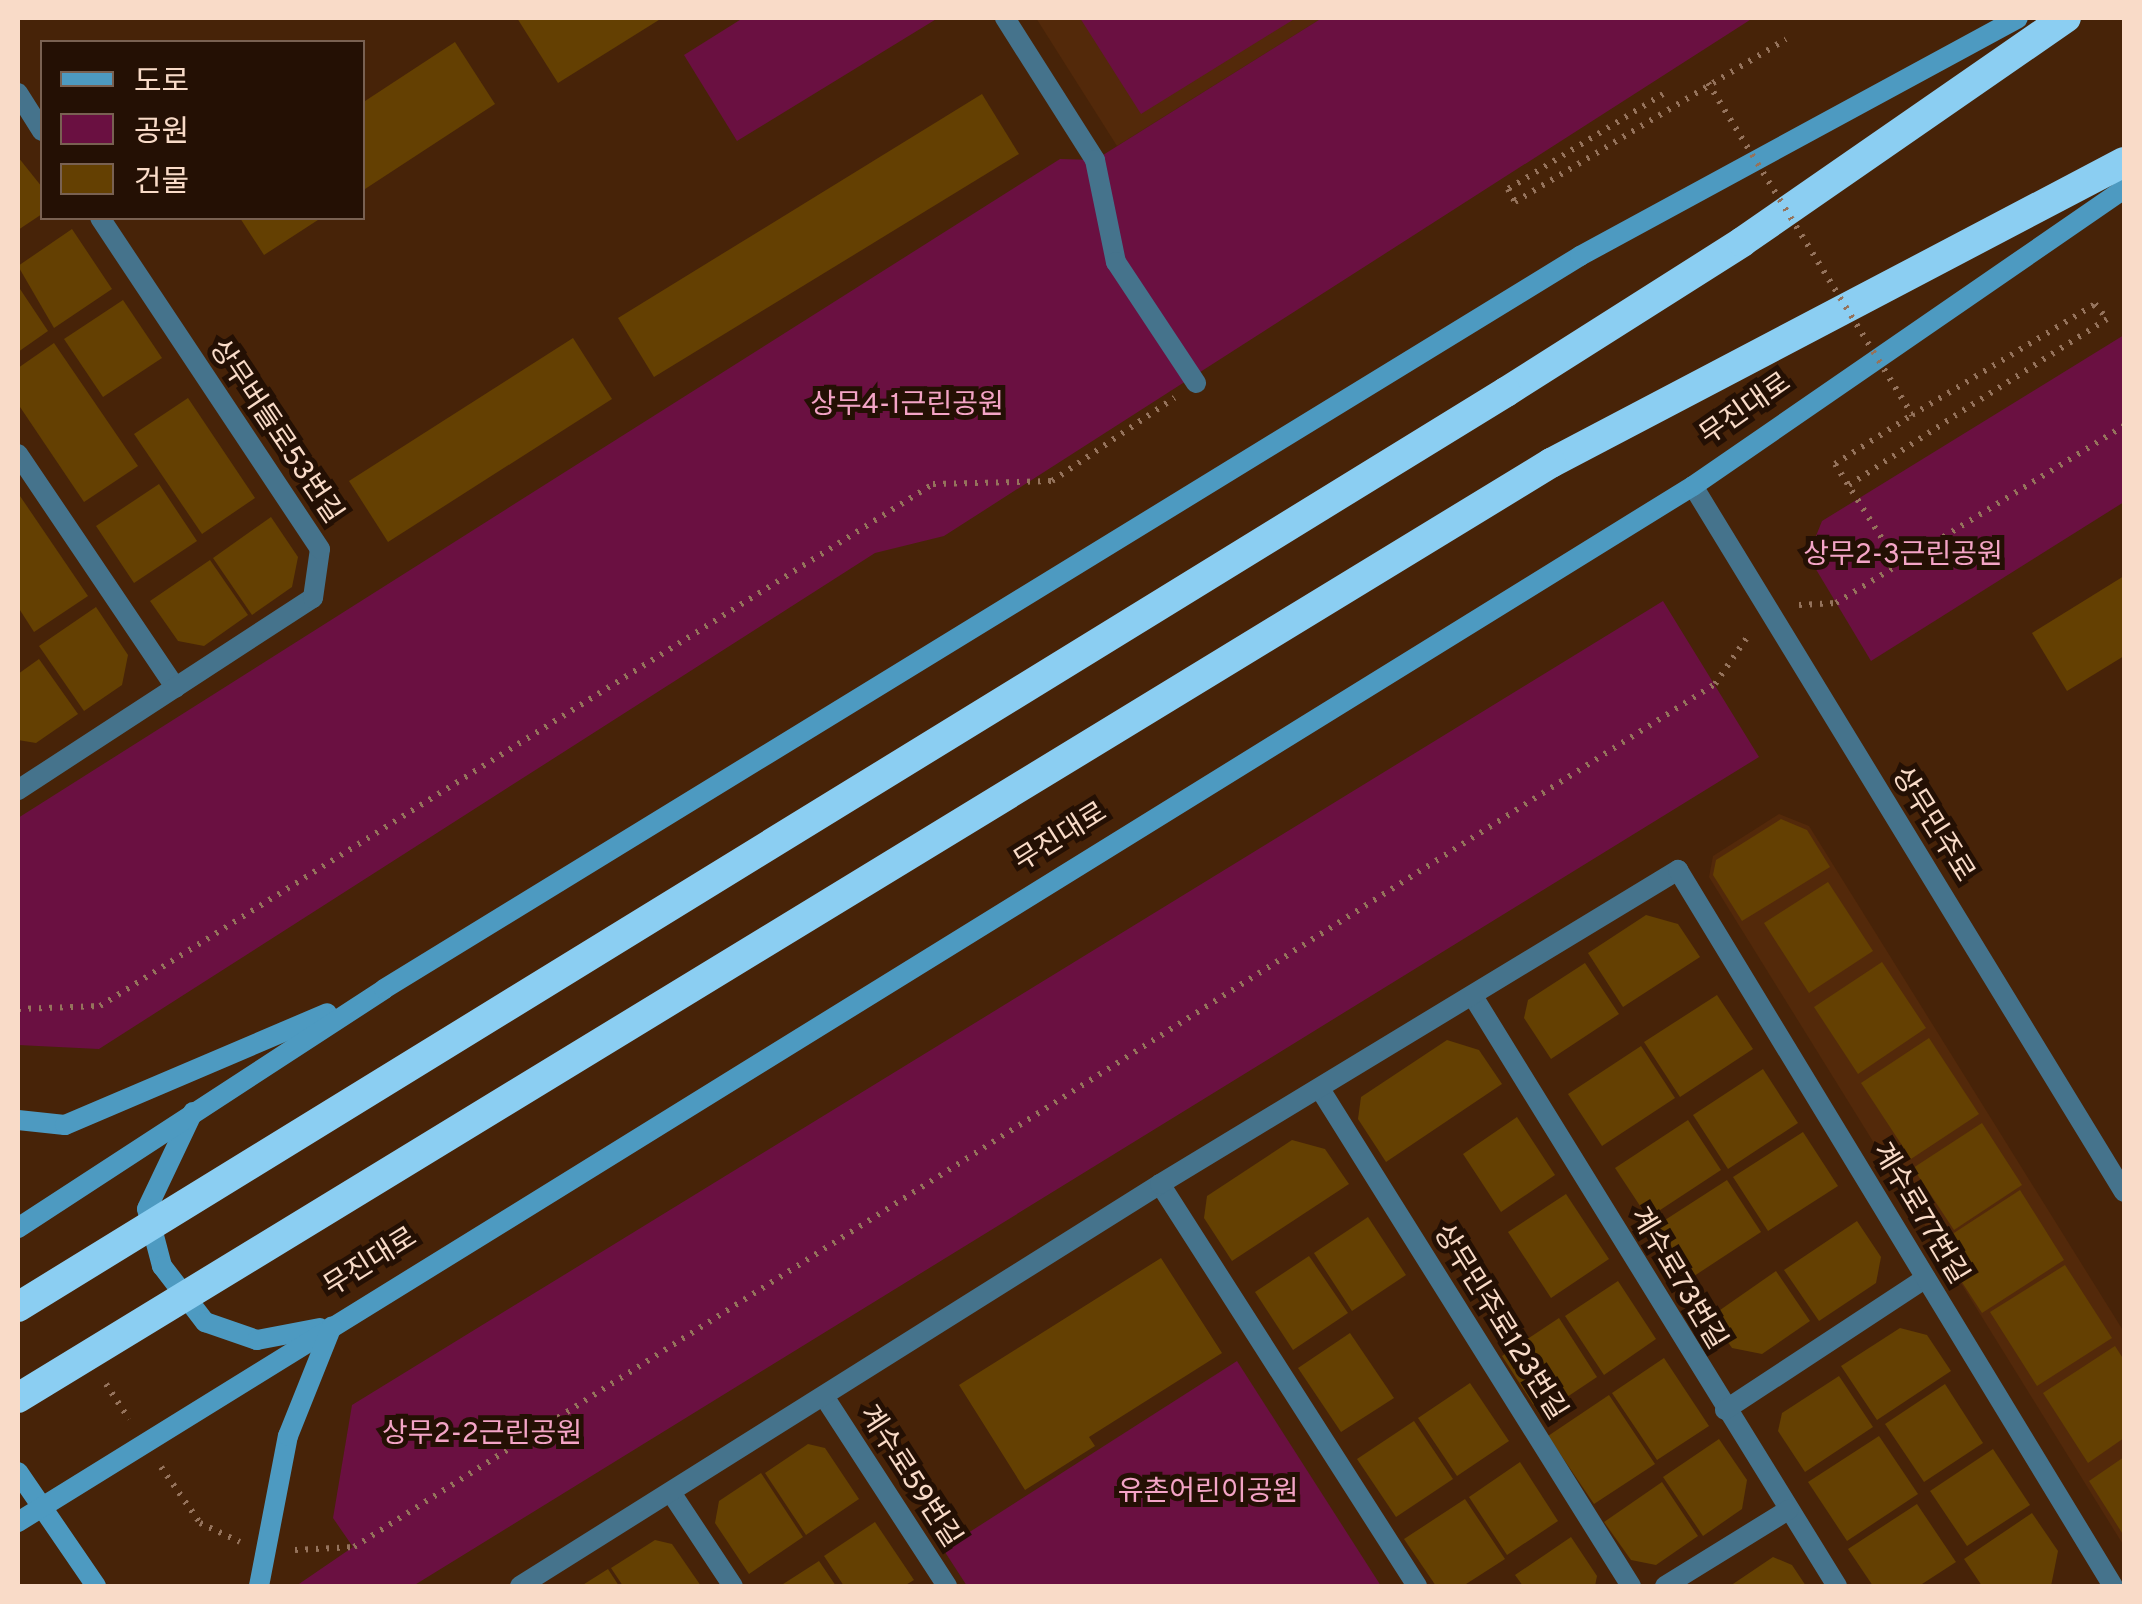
<!DOCTYPE html>
<meta charset="utf-8">
<style>
body{margin:0}
#map{position:relative;width:2142px;height:1604px;overflow:hidden;background:#472308;font-family:Overpass,"Noto Sans KR",sans-serif}
div>[style]{position:absolute}
.built>*{inset:0;background:#53290a}
.green>*{inset:0;background:#6a1041}
.building>*{inset:0;background:#644002}
.path>*{height:6px;margin-top:-3px;transform-origin:0;background:repeating-linear-gradient(90deg,#95735c 0 2.5px,transparent 0 10.5px)}
.street>*{height:20px;margin:-10px;padding:0 10px;transform-origin:10px;border-radius:10px;background:#45738c}
.secondary>*{height:20px;margin:-10px;padding:0 10px;transform-origin:10px;border-radius:10px;background:#4d9ac1}
.highway>*{height:30px;margin:-15px;padding:0 15px;transform-origin:15px;border-radius:15px;background:#8bcef2}
.path-bridge>*{height:6px;margin-top:-3px;transform-origin:0;background:repeating-linear-gradient(90deg,#95735c 0 2.5px,transparent 0 10.5px)}
.highway-bridge>*{height:30px;margin:-15px;padding:0 15px;transform-origin:15px;border-radius:15px;background:#8bcef2}
span{translate:-50% -50%;white-space:nowrap;text-align:center;line-height:1.15;-webkit-text-stroke:10px #241004;paint-order:stroke}
.park-label{font-size:28px;color:#f4a4c6}
.street-label{font-size:28px;color:#f9dbc8}
.frame{position:absolute;inset:0;border:20px solid #f9dbc8;pointer-events:none}
.legend{position:absolute;left:40px;top:40px;width:325px;height:180px;box-sizing:border-box;background:#241004;border:2px solid #796152;margin:0;padding:12px 18px;list-style:none;font-size:30px;color:#f9dbc8}
.legend li{display:flex;align-items:center;gap:20px;height:50px}
.legend b{width:50px;border:2px solid #796152}
</style>
<div id="map">
<div class="built">
<i style="clip-path:polygon(1036px 18px,1322px 18px,1117px 146px)"></i>
<i style="clip-path:polygon(1779px 814px,1809px 826px,2124px 1332px,2124px 1546px,1709px 877px,1713px 856px)"></i>
</div>
<div class="green">
<i style="clip-path:polygon(743px 18px,938px 18px,737px 141px,684px 55px)"></i>
<i style="clip-path:polygon(1080px 18px,1296px 18px,1141px 114px)"></i>
<i style="clip-path:polygon(1322px 18px,1753px 18px,944px 536px,875px 553px,99px 1049px,18px 1045px,18px 818px,1060px 159px,1095px 160px)"></i>
<i style="clip-path:polygon(2124px 335px,2124px 502px,1871px 661px,1808px 556px,1822px 521px)"></i>
<i style="clip-path:polygon(1663px 601px,1759px 757px,413px 1586px,296px 1586px,353px 1547px,333px 1518px,352px 1405px)"></i>
<i style="clip-path:polygon(1237px 1361px,1381px 1586px,967px 1586px,943px 1549px)"></i>
</div>
<div class="building">
<i style="clip-path:polygon(517px 18px,662px 18px,558px 83px)"></i>
<i style="clip-path:polygon(455px 42px,495px 104px,362px 191px,362px 103px)"></i>
<i style="clip-path:polygon(982px 94px,1019px 154px,654px 377px,618px 318px)"></i>
<i style="clip-path:polygon(18px 157px,42px 187px,42px 214px,18px 230px)"></i>
<i style="clip-path:polygon(240px 218px,321px 218px,264px 255px)"></i>
<i style="clip-path:polygon(72px 229px,112px 289px,54px 328px,18px 266px)"></i>
<i style="clip-path:polygon(18px 286px,48px 331px,18px 352px)"></i>
<i style="clip-path:polygon(123px 300px,162px 358px,103px 397px,64px 339px)"></i>
<i style="clip-path:polygon(573px 338px,612px 399px,388px 542px,349px 481px)"></i>
<i style="clip-path:polygon(54px 343px,138px 466px,84px 502px,18px 404px,18px 368px)"></i>
<i style="clip-path:polygon(188px 398px,255px 498px,202px 534px,134px 434px)"></i>
<i style="clip-path:polygon(159px 484px,197px 541px,134px 583px,96px 526px)"></i>
<i style="clip-path:polygon(20px 496px,88px 596px,34px 632px,18px 607px)"></i>
<i style="clip-path:polygon(271px 517px,298px 557px,292px 587px,252px 615px,213px 558px)"></i>
<i style="clip-path:polygon(210px 560px,248px 615px,204px 646px,178px 641px,150px 601px)"></i>
<i style="clip-path:polygon(2124px 576px,2124px 656px,2067px 691px,2032px 633px)"></i>
<i style="clip-path:polygon(96px 607px,128px 655px,122px 685px,84px 711px,39px 646px)"></i>
<i style="clip-path:polygon(39px 659px,78px 714px,36px 743px,18px 740px,18px 674px)"></i>
<i style="clip-path:polygon(1781px 819px,1807px 830px,1830px 867px,1742px 921px,1713px 875px,1716px 860px)"></i>
<i style="clip-path:polygon(1828px 882px,1873px 951px,1809px 993px,1764px 923px)"></i>
<i style="clip-path:polygon(1646px 915px,1678px 924px,1700px 957px,1623px 1007px,1588px 953px)"></i>
<i style="clip-path:polygon(1882px 962px,1926px 1028px,1858px 1074px,1814px 1007px)"></i>
<i style="clip-path:polygon(1585px 963px,1619px 1014px,1551px 1059px,1524px 1018px,1528px 1000px)"></i>
<i style="clip-path:polygon(1717px 995px,1753px 1049px,1680px 1097px,1644px 1042px)"></i>
<i style="clip-path:polygon(1929px 1038px,1979px 1114px,1911px 1159px,1861px 1083px)"></i>
<i style="clip-path:polygon(1447px 1040px,1479px 1050px,1502px 1084px,1386px 1162px,1358px 1119px,1361px 1097px)"></i>
<i style="clip-path:polygon(1641px 1046px,1675px 1098px,1602px 1146px,1568px 1094px)"></i>
<i style="clip-path:polygon(1763px 1069px,1798px 1123px,1728px 1169px,1693px 1115px)"></i>
<i style="clip-path:polygon(1517px 1117px,1555px 1175px,1501px 1212px,1463px 1154px)"></i>
<i style="clip-path:polygon(1688px 1120px,1721px 1170px,1648px 1218px,1615px 1168px)"></i>
<i style="clip-path:polygon(1982px 1123px,2022px 1185px,1954px 1230px,1913px 1168px)"></i>
<i style="clip-path:polygon(1803px 1132px,1838px 1186px,1768px 1231px,1733px 1177px)"></i>
<i style="clip-path:polygon(1292px 1140px,1325px 1149px,1349px 1184px,1232px 1261px,1204px 1218px,1207px 1196px)"></i>
<i style="clip-path:polygon(1727px 1180px,1761px 1232px,1685px 1282px,1651px 1229px)"></i>
<i style="clip-path:polygon(2020px 1190px,2064px 1260px,1982px 1313px,1937px 1244px)"></i>
<i style="clip-path:polygon(1566px 1194px,1609px 1259px,1551px 1298px,1508px 1232px)"></i>
<i style="clip-path:polygon(1368px 1217px,1406px 1275px,1352px 1311px,1314px 1253px)"></i>
<i style="clip-path:polygon(1857px 1221px,1881px 1257px,1876px 1283px,1819px 1321px,1784px 1270px)"></i>
<i style="clip-path:polygon(1309px 1256px,1348px 1313px,1293px 1350px,1255px 1292px)"></i>
<i style="clip-path:polygon(1161px 1258px,1222px 1353px,1089px 1437px,1095px 1446px,1025px 1490px,959px 1385px)"></i>
<i style="clip-path:polygon(2065px 1265px,2112px 1338px,2037px 1386px,1990px 1312px)"></i>
<i style="clip-path:polygon(1776px 1271px,1810px 1321px,1762px 1354px,1732px 1348px,1710px 1317px)"></i>
<i style="clip-path:polygon(1618px 1281px,1656px 1339px,1604px 1375px,1565px 1316px)"></i>
<i style="clip-path:polygon(1559px 1318px,1597px 1377px,1540px 1415px,1502px 1356px)"></i>
<i style="clip-path:polygon(1900px 1328px,1927px 1335px,1951px 1371px,1877px 1420px,1841px 1366px)"></i>
<i style="clip-path:polygon(1350px 1333px,1394px 1398px,1341px 1432px,1298px 1368px)"></i>
<i style="clip-path:polygon(2115px 1346px,2124px 1360px,2124px 1438px,2088px 1463px,2043px 1393px)"></i>
<i style="clip-path:polygon(1664px 1358px,1709px 1426px,1657px 1460px,1612px 1393px)"></i>
<i style="clip-path:polygon(1839px 1376px,1873px 1427px,1805px 1472px,1778px 1431px,1782px 1413px)"></i>
<i style="clip-path:polygon(1470px 1383px,1509px 1441px,1457px 1476px,1418px 1418px)"></i>
<i style="clip-path:polygon(1945px 1384px,1983px 1443px,1924px 1482px,1885px 1424px)"></i>
<i style="clip-path:polygon(1609px 1395px,1655px 1464px,1594px 1504px,1548px 1436px)"></i>
<i style="clip-path:polygon(1414px 1421px,1453px 1479px,1396px 1517px,1357px 1459px)"></i>
<i style="clip-path:polygon(1879px 1436px,1918px 1494px,1847px 1541px,1808px 1482px)"></i>
<i style="clip-path:polygon(1719px 1439px,1747px 1480px,1742px 1509px,1703px 1536px,1663px 1477px)"></i>
<i style="clip-path:polygon(808px 1444px,825px 1448px,859px 1499px,806px 1535px,765px 1473px)"></i>
<i style="clip-path:polygon(1993px 1449px,2030px 1505px,1967px 1546px,1930px 1491px)"></i>
<i style="clip-path:polygon(2124px 1457px,2124px 1536px,2089px 1481px)"></i>
<i style="clip-path:polygon(1520px 1462px,1558px 1521px,1507px 1555px,1469px 1497px)"></i>
<i style="clip-path:polygon(761px 1473px,803px 1537px,749px 1574px,715px 1523px,719px 1501px)"></i>
<i style="clip-path:polygon(1662px 1482px,1698px 1536px,1656px 1565px,1631px 1560px,1604px 1522px)"></i>
<i style="clip-path:polygon(1465px 1499px,1505px 1559px,1463px 1586px,1436px 1586px,1404px 1539px)"></i>
<i style="clip-path:polygon(1917px 1504px,1956px 1562px,1919px 1586px,1873px 1586px,1848px 1549px)"></i>
<i style="clip-path:polygon(2032px 1513px,2058px 1551px,2051px 1586px,1982px 1586px,1964px 1559px)"></i>
<i style="clip-path:polygon(875px 1522px,914px 1580px,904px 1586px,844px 1586px,824px 1556px)"></i>
<i style="clip-path:polygon(1571px 1537px,1597px 1576px,1595px 1586px,1523px 1586px,1515px 1575px)"></i>
<i style="clip-path:polygon(655px 1540px,672px 1544px,701px 1586px,623px 1586px,611px 1568px)"></i>
<i style="clip-path:polygon(1773px 1557px,1792px 1565px,1806px 1586px,1730px 1586px)"></i>
<i style="clip-path:polygon(819px 1561px,836px 1586px,780px 1586px)"></i>
<i style="clip-path:polygon(608px 1569px,619px 1586px,581px 1586px)"></i>
</div>
<div class="path">
<i style="left:1663px;top:94px;width:182px;rotate:148.5deg"></i>
<i style="left:1508px;top:189px;width:15px;rotate:62deg"></i>
<i style="left:1515px;top:202px;width:316px;rotate:-31deg"></i>
<i style="left:1849px;top:485px;width:128px;rotate:-33.2deg"></i>
<i style="left:1898px;top:564px;width:118px;rotate:-122.2deg"></i>
<i style="left:1835px;top:464px;width:91px;rotate:-32.5deg"></i>
<i style="left:1799px;top:605px;width:37px;rotate:-3deg"></i>
<i style="left:1836px;top:603px;width:338px;rotate:-31.6deg"></i>
<i style="left:18px;top:1009px;width:82px;rotate:-2.1deg"></i>
<i style="left:100px;top:1006px;width:983px;rotate:-32.07deg"></i>
<i style="left:933px;top:484px;width:119px;rotate:-1.4deg"></i>
<i style="left:1052px;top:481px;width:148px;rotate:-34.2deg"></i>
<i style="left:106px;top:1384px;width:42px;rotate:56.7deg"></i>
<i style="left:161px;top:1467px;width:68px;rotate:55.1deg"></i>
<i style="left:200px;top:1523px;width:44px;rotate:25.4deg"></i>
<i style="left:295px;top:1550px;width:59px;rotate:-2.9deg"></i>
<i style="left:354px;top:1547px;width:1612px;rotate:-32.38deg"></i>
<i style="left:1715px;top:684px;width:62px;rotate:-55.5deg"></i>
</div>
<div class="street">
<i style="left:1005px;top:18px;width:168px;rotate:57.6deg"></i>
<i style="left:1095px;top:160px;width:104px;rotate:78.4deg"></i>
<i style="left:1116px;top:262px;width:145px;rotate:56.5deg"></i>
<i style="left:18px;top:93px;width:45px;rotate:57.7deg"></i>
<i style="left:18px;top:454px;width:282px;rotate:56deg"></i>
<i style="left:1693px;top:486px;width:827px;rotate:58.6deg"></i>
<i style="left:18px;top:790px;width:352px;rotate:-33.1deg"></i>
<i style="left:313px;top:598px;width:49px;rotate:-81.9deg"></i>
<i style="left:320px;top:549px;width:397px;rotate:-123.6deg"></i>
<i style="left:1474px;top:998px;width:691px;rotate:58.31deg"></i>
<i style="left:1320px;top:1089px;width:586px;rotate:57.96deg"></i>
<i style="left:1160px;top:1184px;width:477px;rotate:57.4deg"></i>
<i style="left:825px;top:1398px;width:224px;rotate:57deg"></i>
<i style="left:1725px;top:1410px;width:240px;rotate:-33.3deg"></i>
<i style="left:672px;top:1494px;width:110px;rotate:56.5deg"></i>
<i style="left:520px;top:1586px;width:756px;rotate:-32.13deg"></i>
<i style="left:1160px;top:1184px;width:606px;rotate:-31.22deg"></i>
<i style="left:1678px;top:870px;width:838px;rotate:58.72deg"></i>
<i style="left:1665px;top:1586px;width:145px;rotate:-31.7deg"></i>
</div>
<div class="secondary">
<i style="left:193px;top:1112px;width:107px;rotate:115.4deg"></i>
<i style="left:147px;top:1209px;width:59px;rotate:75.3deg"></i>
<i style="left:162px;top:1266px;width:71px;rotate:52.5deg"></i>
<i style="left:205px;top:1322px;width:55px;rotate:19.1deg"></i>
<i style="left:257px;top:1340px;width:64px;rotate:-10.8deg"></i>
<i style="left:18px;top:1120px;width:47px;rotate:6.1deg"></i>
<i style="left:65px;top:1125px;width:285px;rotate:-23.1deg"></i>
<i style="left:18px;top:1228px;width:437px;rotate:-33.1deg"></i>
<i style="left:384px;top:989px;width:1403px;rotate:-31.5deg"></i>
<i style="left:1580px;top:256px;width:498px;rotate:-28.5deg"></i>
<i style="left:18px;top:1472px;width:138px;rotate:55.6deg"></i>
<i style="left:18px;top:1522px;width:1969px;rotate:-31.74deg"></i>
<i style="left:1693px;top:486px;width:523px;rotate:-34.57deg"></i>
<i style="left:259px;top:1586px;width:153px;rotate:-79.1deg"></i>
<i style="left:288px;top:1436px;width:118px;rotate:-68.2deg"></i>
</div>
<div class="highway">
<i style="left:1506px;top:392px;width:280px;rotate:-32.4deg"></i>
<i style="left:1742px;top:242px;width:394px;rotate:-34.7deg"></i>
<i style="left:1551px;top:463px;width:647px;rotate:-27.71deg"></i>
</div>
<div class="path-bridge">
<i style="left:1708px;top:83px;width:390px;rotate:58.4deg"></i>
<i style="left:1912px;top:415px;width:214px;rotate:-31.2deg"></i>
<i style="left:2095px;top:304px;width:19px;rotate:51deg"></i>
<i style="left:2107px;top:319px;width:179px;rotate:147.6deg"></i>
</div>
<div class="highway-bridge">
<i style="left:18px;top:1307px;width:1747px;rotate:-31.59deg"></i>
<i style="left:18px;top:1398px;width:1796px;rotate:-31.38deg"></i>
</div>
<div class="park-label">
<span style="left:907px;top:406px">상무4-1근린공원</span>
<span style="left:1903px;top:556px">상무2-3근린공원</span>
<span style="left:482px;top:1435px">상무2-2근린공원</span>
<span style="left:1208px;top:1493px">유촌어린이공원</span>
</div>
<div class="street-label">
<span style="left:1746px;top:410px;rotate:-35deg">무진대로</span>
<span style="left:275px;top:432px;rotate:56deg">상무버들로53번길</span>
<span style="left:1932px;top:825px;rotate:58deg">상무민주로</span>
<span style="left:1061px;top:838px;rotate:-32deg">무진대로</span>
<span style="left:1919px;top:1214px;rotate:59deg">계수로77번길</span>
<span style="left:371px;top:1263px;rotate:-32deg">무진대로</span>
<span style="left:1677px;top:1279px;rotate:59deg">계수로73번길</span>
<span style="left:1499px;top:1323px;rotate:58deg">상무민주로123번길</span>
<span style="left:909px;top:1477px;rotate:57deg">계수로59번길</span>
</div>
<div class="frame"></div>
<ul class="legend">
<li><b style="height:12px;background:#4d9ac1"></b>도로</li>
<li><b style="height:28px;background:#6a1041"></b>공원</li>
<li><b style="height:28px;background:#644002"></b>건물</li>
</ul>
</div>
